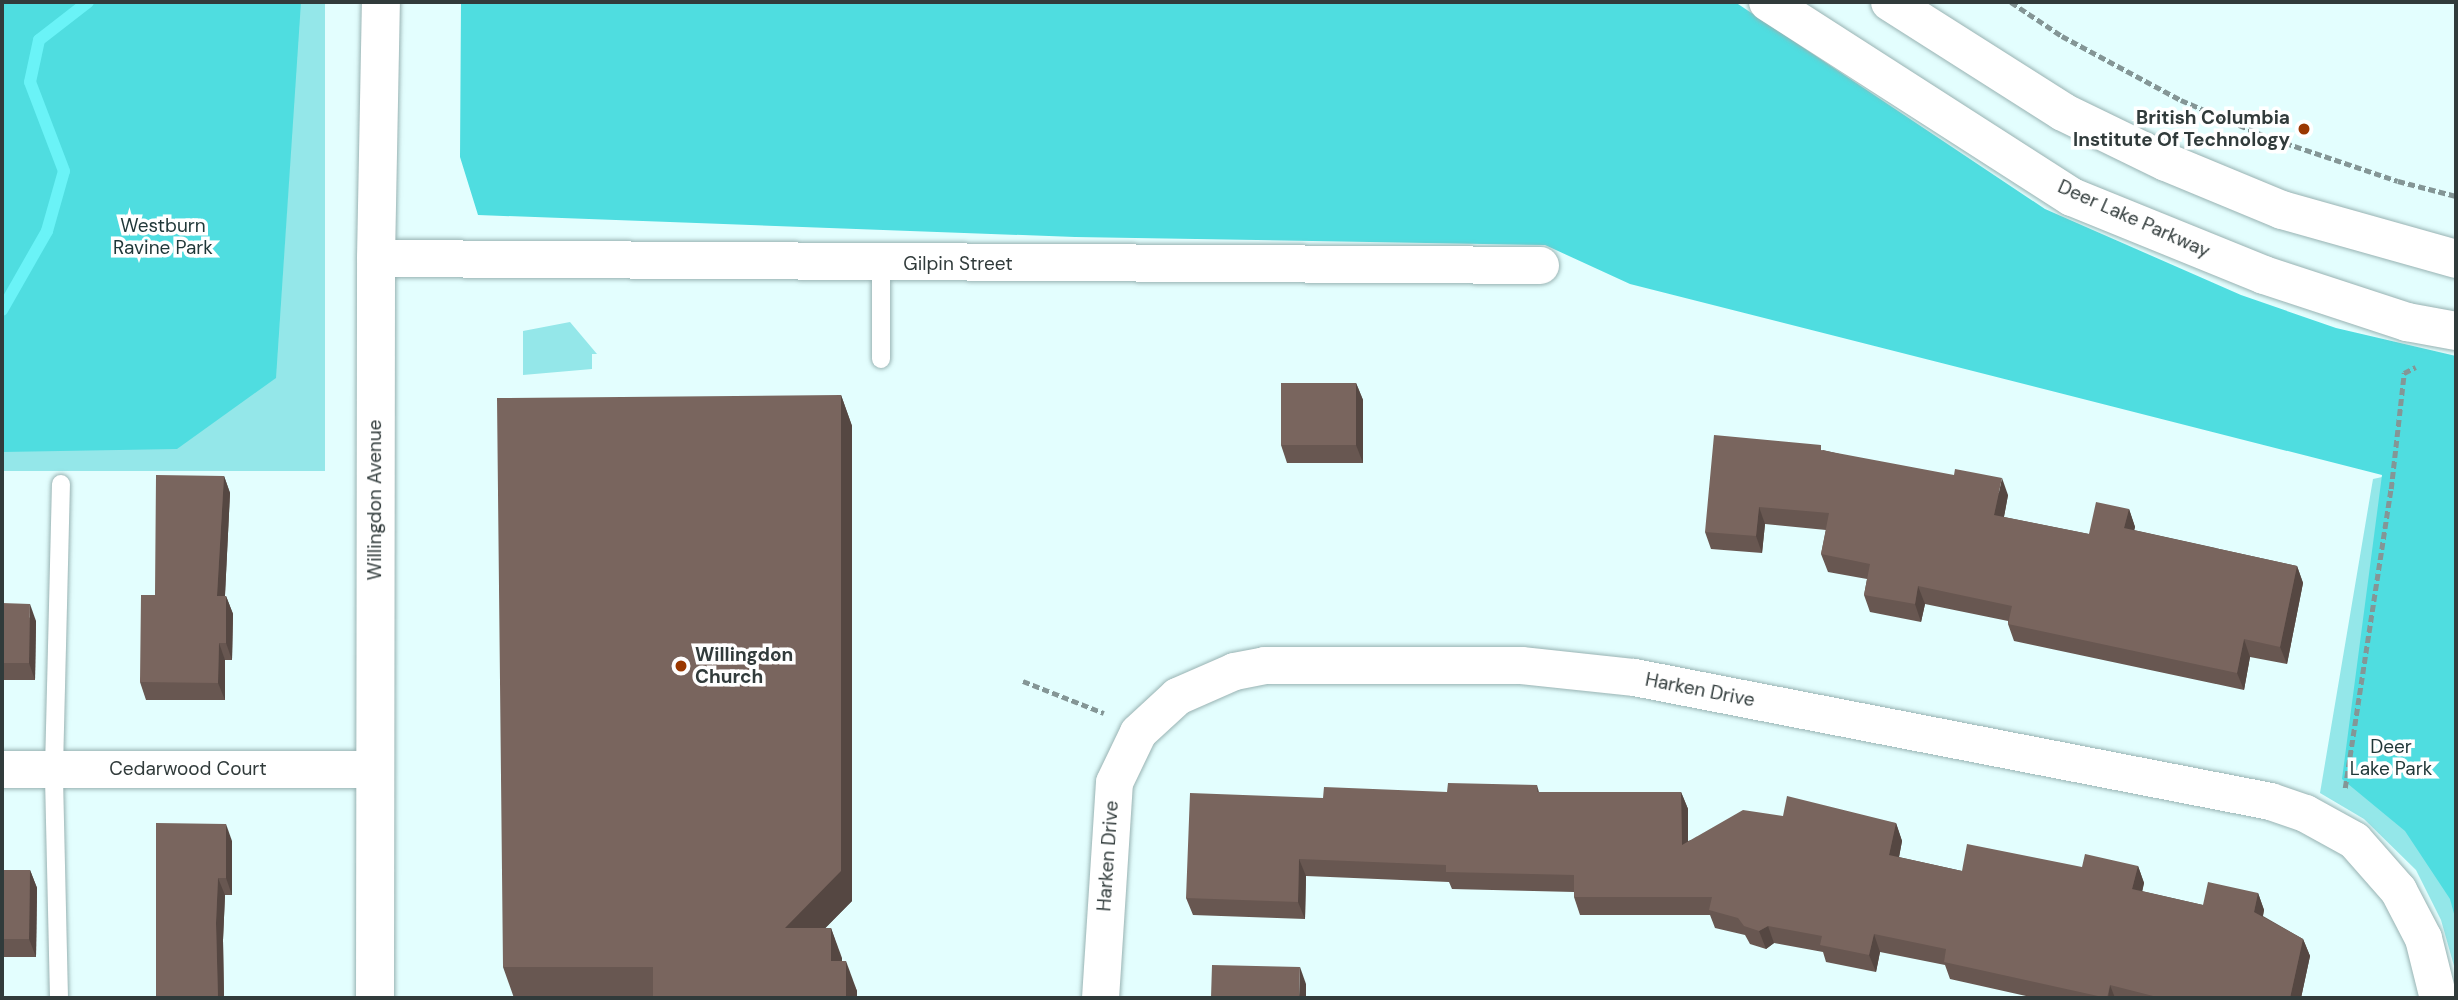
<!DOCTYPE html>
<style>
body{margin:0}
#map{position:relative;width:2458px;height:1000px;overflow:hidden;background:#e3fefe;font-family:"DM Sans",sans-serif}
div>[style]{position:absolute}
.green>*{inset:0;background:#94e7e9}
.forest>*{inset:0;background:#4fdde0}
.stream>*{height:12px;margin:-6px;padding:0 6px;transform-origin:6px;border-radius:6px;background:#6af3f7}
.path>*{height:4.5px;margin-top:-2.25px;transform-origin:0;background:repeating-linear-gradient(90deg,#849696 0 7px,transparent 0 10.5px)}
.roads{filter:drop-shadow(0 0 2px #98b2b2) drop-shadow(0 0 2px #98b2b2)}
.lane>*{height:18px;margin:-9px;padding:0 9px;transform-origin:9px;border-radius:9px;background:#fff}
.street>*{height:37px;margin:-18.5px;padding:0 18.5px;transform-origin:18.5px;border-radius:18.5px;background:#fff}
.secondary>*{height:38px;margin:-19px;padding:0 19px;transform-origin:19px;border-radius:19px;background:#fff}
.wall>*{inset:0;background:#685751}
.shaded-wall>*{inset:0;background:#554742}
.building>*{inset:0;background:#79655e}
.dots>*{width:19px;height:19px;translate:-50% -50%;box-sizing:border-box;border:4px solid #fff;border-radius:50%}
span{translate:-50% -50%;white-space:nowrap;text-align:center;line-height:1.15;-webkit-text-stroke:7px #fff;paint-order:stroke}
.poi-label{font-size:19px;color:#313b3b;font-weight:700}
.right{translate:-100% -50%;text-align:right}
.left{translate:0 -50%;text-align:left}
.street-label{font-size:19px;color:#313b3b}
.park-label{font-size:19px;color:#1f3738}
.frame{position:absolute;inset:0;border:4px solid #313b3b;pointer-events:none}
</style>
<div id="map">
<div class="green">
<i style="clip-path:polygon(2px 2px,325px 2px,325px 471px,2px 471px)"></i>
<i style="clip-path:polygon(570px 322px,597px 354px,592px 354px,592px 369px,523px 375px,523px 331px)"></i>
<i style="clip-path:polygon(2456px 461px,2456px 973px,2441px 920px,2416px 870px,2364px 819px,2320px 793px,2373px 479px)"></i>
</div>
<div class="forest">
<i style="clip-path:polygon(2px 2px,301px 2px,276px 378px,177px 449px,2px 452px)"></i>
<i style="clip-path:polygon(461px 2px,1735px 2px,2045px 209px,2241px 295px,2336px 328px,2456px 356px,2456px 921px,2450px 899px,2405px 831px,2342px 779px,2382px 475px,1630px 284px,1545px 245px,1075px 237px,478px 215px,460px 157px)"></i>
</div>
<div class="stream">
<i style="left:2px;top:310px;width:91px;rotate:-60.3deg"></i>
<i style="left:47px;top:231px;width:62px;rotate:-74.2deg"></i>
<i style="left:64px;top:171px;width:95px;rotate:-110.9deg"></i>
<i style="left:30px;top:82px;width:43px;rotate:-77.9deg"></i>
<i style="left:39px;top:40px;width:62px;rotate:-37.8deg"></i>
</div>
<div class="path">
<i style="left:2011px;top:2px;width:61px;rotate:33.7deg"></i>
<i style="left:2062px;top:36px;width:135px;rotate:28.3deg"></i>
<i style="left:2181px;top:100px;width:91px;rotate:23.2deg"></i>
<i style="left:2265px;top:136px;width:140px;rotate:18.7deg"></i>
<i style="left:2398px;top:181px;width:60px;rotate:14.5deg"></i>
<i style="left:1023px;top:681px;width:87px;rotate:21.6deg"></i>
<i style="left:2345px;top:788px;width:303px;rotate:-81.3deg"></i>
<i style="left:2391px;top:489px;width:117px;rotate:-83.6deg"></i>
<i style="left:2404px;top:373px;width:13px;rotate:-27deg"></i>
</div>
<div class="roads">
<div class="lane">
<i style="left:881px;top:263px;width:96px;rotate:90deg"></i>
<i style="left:59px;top:998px;width:229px;rotate:-91.3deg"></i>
<i style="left:54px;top:769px;width:285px;rotate:-88.6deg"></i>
</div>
<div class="street">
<i style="left:376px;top:258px;width:1164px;rotate:0.34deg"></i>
<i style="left:2px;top:769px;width:373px"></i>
<i style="left:1100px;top:998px;width:216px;rotate:-86.3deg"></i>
<i style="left:1114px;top:782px;width:55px;rotate:-64.4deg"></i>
<i style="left:1138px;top:732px;width:53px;rotate:-42.7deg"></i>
<i style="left:1177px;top:696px;width:62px;rotate:-23.7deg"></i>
<i style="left:1234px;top:671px;width:31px;rotate:-11deg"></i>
<i style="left:1264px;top:665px;width:257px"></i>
<i style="left:1521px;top:665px;width:114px;rotate:6.1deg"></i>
<i style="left:1634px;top:677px;width:648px;rotate:11.03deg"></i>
<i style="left:2270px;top:801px;width:37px;rotate:19deg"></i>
<i style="left:2305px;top:813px;width:56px;rotate:28.9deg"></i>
<i style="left:2354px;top:840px;width:67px;rotate:48.7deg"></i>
<i style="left:2398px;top:890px;width:54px;rotate:62.5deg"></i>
<i style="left:2423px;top:938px;width:62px;rotate:76deg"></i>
</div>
<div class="secondary">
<i style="left:1768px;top:2px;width:361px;rotate:32.7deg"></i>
<i style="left:2072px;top:197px;width:207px;rotate:22.1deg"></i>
<i style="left:2264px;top:275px;width:151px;rotate:18.2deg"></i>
<i style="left:2407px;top:322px;width:50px;rotate:10.4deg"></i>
<i style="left:1890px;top:2px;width:205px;rotate:32.4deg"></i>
<i style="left:2063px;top:112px;width:114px;rotate:25.9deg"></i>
<i style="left:2166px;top:162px;width:126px;rotate:22.5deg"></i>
<i style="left:2282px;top:210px;width:181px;rotate:15.7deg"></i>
<i style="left:375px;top:998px;width:740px;rotate:-89.92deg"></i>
<i style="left:376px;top:258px;width:256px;rotate:-88.9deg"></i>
</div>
</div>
<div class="wall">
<i style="clip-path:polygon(1356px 383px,1363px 400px,1363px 463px,1287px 463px,1281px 445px)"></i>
<i style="clip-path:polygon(841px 395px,852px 426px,852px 901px,825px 928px,831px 928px,842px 961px,857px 991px,653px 997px,514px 998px,503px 967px)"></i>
<i style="clip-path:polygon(1823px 450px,2008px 495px,2004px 517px,2089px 534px,2129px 509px,2135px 527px,2134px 530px,2297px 566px,2303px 583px,2287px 664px,2250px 657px,2244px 690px,2014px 641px,2008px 624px,2008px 621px,1925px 604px,1921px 622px,1870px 612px,1864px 595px,1867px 579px,1828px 572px,1821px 554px,1826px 530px,1765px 524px,1762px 553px,1711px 549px,1705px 532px)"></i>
<i style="clip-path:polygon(224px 476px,230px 493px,225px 596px,226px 596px,233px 614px,232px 660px,225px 660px,225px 700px,146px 700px,140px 682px,155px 595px)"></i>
<i style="clip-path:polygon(2px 603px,36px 621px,35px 680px,2px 680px)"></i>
<i style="clip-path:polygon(1537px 785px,1539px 792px,1681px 792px,1688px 809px,1688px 841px,1783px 816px,1896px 823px,1902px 841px,1899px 857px,1962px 871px,2138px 866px,2144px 883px,2142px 891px,2203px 905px,2258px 893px,2264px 910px,2263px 916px,2303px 939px,2310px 956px,2301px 998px,2035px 998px,1950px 979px,1945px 965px,1880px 952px,1876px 972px,1826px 962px,1823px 952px,1774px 943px,1766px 949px,1750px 944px,1745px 935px,1715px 928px,1710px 915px,1580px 915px,1574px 897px,1574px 892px,1452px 889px,1449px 882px,1306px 876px,1305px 919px,1193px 915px,1186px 898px,1323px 798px,1447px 792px)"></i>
<i style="clip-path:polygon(232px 841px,232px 895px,225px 895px,223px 940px,224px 998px,156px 998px)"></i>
<i style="clip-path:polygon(2px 870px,30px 870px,37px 888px,36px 957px,2px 957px)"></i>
</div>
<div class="shaded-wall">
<i style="clip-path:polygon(1356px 383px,1363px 400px,1363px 463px,1356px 445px)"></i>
<i style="clip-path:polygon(841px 395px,852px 426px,852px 901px,796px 958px,785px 928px)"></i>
<i style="clip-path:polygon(224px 476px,230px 493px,224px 614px,217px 596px)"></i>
<i style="clip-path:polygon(2002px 478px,2008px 495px,2001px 532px,1994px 515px)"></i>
<i style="clip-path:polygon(1759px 507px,1765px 524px,1762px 553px,1756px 536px)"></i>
<i style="clip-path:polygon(2129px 509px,2135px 527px,2131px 545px,2124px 528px)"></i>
<i style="clip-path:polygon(2297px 566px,2303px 583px,2287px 664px,2280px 647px)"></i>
<i style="clip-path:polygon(1918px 586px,1925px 604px,1921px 622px,1915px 604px)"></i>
<i style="clip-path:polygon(226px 596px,233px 614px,232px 660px,226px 643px)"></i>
<i style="clip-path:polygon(30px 604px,36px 621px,35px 680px,29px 663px)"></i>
<i style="clip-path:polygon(2244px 639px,2250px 657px,2244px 690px,2237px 673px)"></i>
<i style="clip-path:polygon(219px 643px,225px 660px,225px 700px,218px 683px)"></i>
<i style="clip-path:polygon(1681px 792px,1688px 809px,1688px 862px,1682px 845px)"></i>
<i style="clip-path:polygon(1896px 823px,1902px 841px,1896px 873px,1889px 855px)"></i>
<i style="clip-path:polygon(226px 824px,232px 841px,232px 895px,226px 878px)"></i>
<i style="clip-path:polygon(1299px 859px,1306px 876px,1305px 919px,1298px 902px)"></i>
<i style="clip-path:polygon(2138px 866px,2144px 883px,2139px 907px,2132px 889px)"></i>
<i style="clip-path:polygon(30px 870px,37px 888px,36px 957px,29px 939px)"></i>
<i style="clip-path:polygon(218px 878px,225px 895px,223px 940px,224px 998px,218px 998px,216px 923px)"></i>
<i style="clip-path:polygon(2258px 893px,2264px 910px,2260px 929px,2254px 912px)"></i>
<i style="clip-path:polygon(1768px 926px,1774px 943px,1766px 949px,1759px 931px)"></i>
<i style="clip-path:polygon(831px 928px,842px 958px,842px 991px,831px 961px)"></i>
<i style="clip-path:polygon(1874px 934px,1880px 952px,1876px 972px,1869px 955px)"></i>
<i style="clip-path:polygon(2303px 939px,2310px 956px,2301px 998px,2290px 998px)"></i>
<i style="clip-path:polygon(846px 961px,857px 991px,857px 998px,846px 998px)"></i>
<i style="clip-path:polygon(1300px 967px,1306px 984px,1306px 998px,1299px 998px)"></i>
<i style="clip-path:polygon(2110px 985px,2115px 998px,2108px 998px)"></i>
</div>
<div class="building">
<i style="clip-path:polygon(1281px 383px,1356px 383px,1356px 445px,1281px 445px)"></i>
<i style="clip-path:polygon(841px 395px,841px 871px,785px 928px,831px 928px,831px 961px,846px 961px,846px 998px,653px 998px,653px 967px,503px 967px,497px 398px)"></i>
<i style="clip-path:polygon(1714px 435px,1821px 445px,1821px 450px,1954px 475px,1955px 469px,2002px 478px,1994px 515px,2089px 534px,2096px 502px,2129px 509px,2124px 528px,2297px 566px,2280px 647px,2244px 639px,2237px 673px,2008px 624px,2012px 606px,1918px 586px,1915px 604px,1864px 595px,1870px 564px,1821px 554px,1829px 513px,1759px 507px,1756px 536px,1705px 532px)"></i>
<i style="clip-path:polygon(156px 475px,224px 476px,217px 596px,226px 596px,226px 643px,219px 643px,218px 683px,140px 682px,141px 595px,155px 595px)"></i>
<i style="clip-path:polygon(2px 603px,30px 604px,29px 663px,2px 663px)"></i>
<i style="clip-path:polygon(1448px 783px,1537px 785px,1537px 792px,1681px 792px,1682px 845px,1743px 810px,1783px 816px,1787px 796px,1896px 823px,1889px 855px,1962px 871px,1967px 844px,2082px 867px,2085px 854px,2138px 866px,2132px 889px,2203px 905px,2208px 882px,2258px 893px,2254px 912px,2303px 939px,2290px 998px,2161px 998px,2110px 985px,2107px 998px,1944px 962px,1946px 949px,1874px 934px,1869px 955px,1820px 945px,1822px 936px,1768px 926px,1759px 931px,1744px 926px,1738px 918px,1709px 910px,1712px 897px,1574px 897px,1574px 875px,1446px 872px,1446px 865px,1299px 859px,1298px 902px,1186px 898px,1190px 793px,1323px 798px,1324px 787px,1447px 792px)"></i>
<i style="clip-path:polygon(156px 823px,226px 824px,226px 878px,218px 878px,216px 923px,218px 998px,156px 998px)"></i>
<i style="clip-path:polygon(2px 870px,30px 870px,29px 939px,2px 939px)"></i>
<i style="clip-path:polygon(1212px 965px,1300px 967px,1299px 998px,1211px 998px)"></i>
</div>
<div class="dots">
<i style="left:2304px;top:129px;background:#9a3700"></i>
<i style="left:681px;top:666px;background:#9a3700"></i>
</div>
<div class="poi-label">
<span class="right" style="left:2290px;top:129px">British Columbia<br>Institute Of Technology</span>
<span class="left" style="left:695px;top:666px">Willingdon<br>Church</span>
</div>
<div class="street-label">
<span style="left:2134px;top:219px;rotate:24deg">Deer Lake Parkway</span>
<span style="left:958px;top:264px">Gilpin Street</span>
<span style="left:375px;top:500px;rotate:-90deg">Willingdon Avenue</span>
<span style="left:1700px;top:690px;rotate:11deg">Harken Drive</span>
<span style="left:188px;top:769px">Cedarwood Court</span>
<span style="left:1108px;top:856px;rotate:-86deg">Harken Drive</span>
</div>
<div class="park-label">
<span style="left:163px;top:237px">Westburn<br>Ravine Park</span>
<span style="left:2391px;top:758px">Deer<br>Lake Park</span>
</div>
<div class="frame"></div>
</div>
